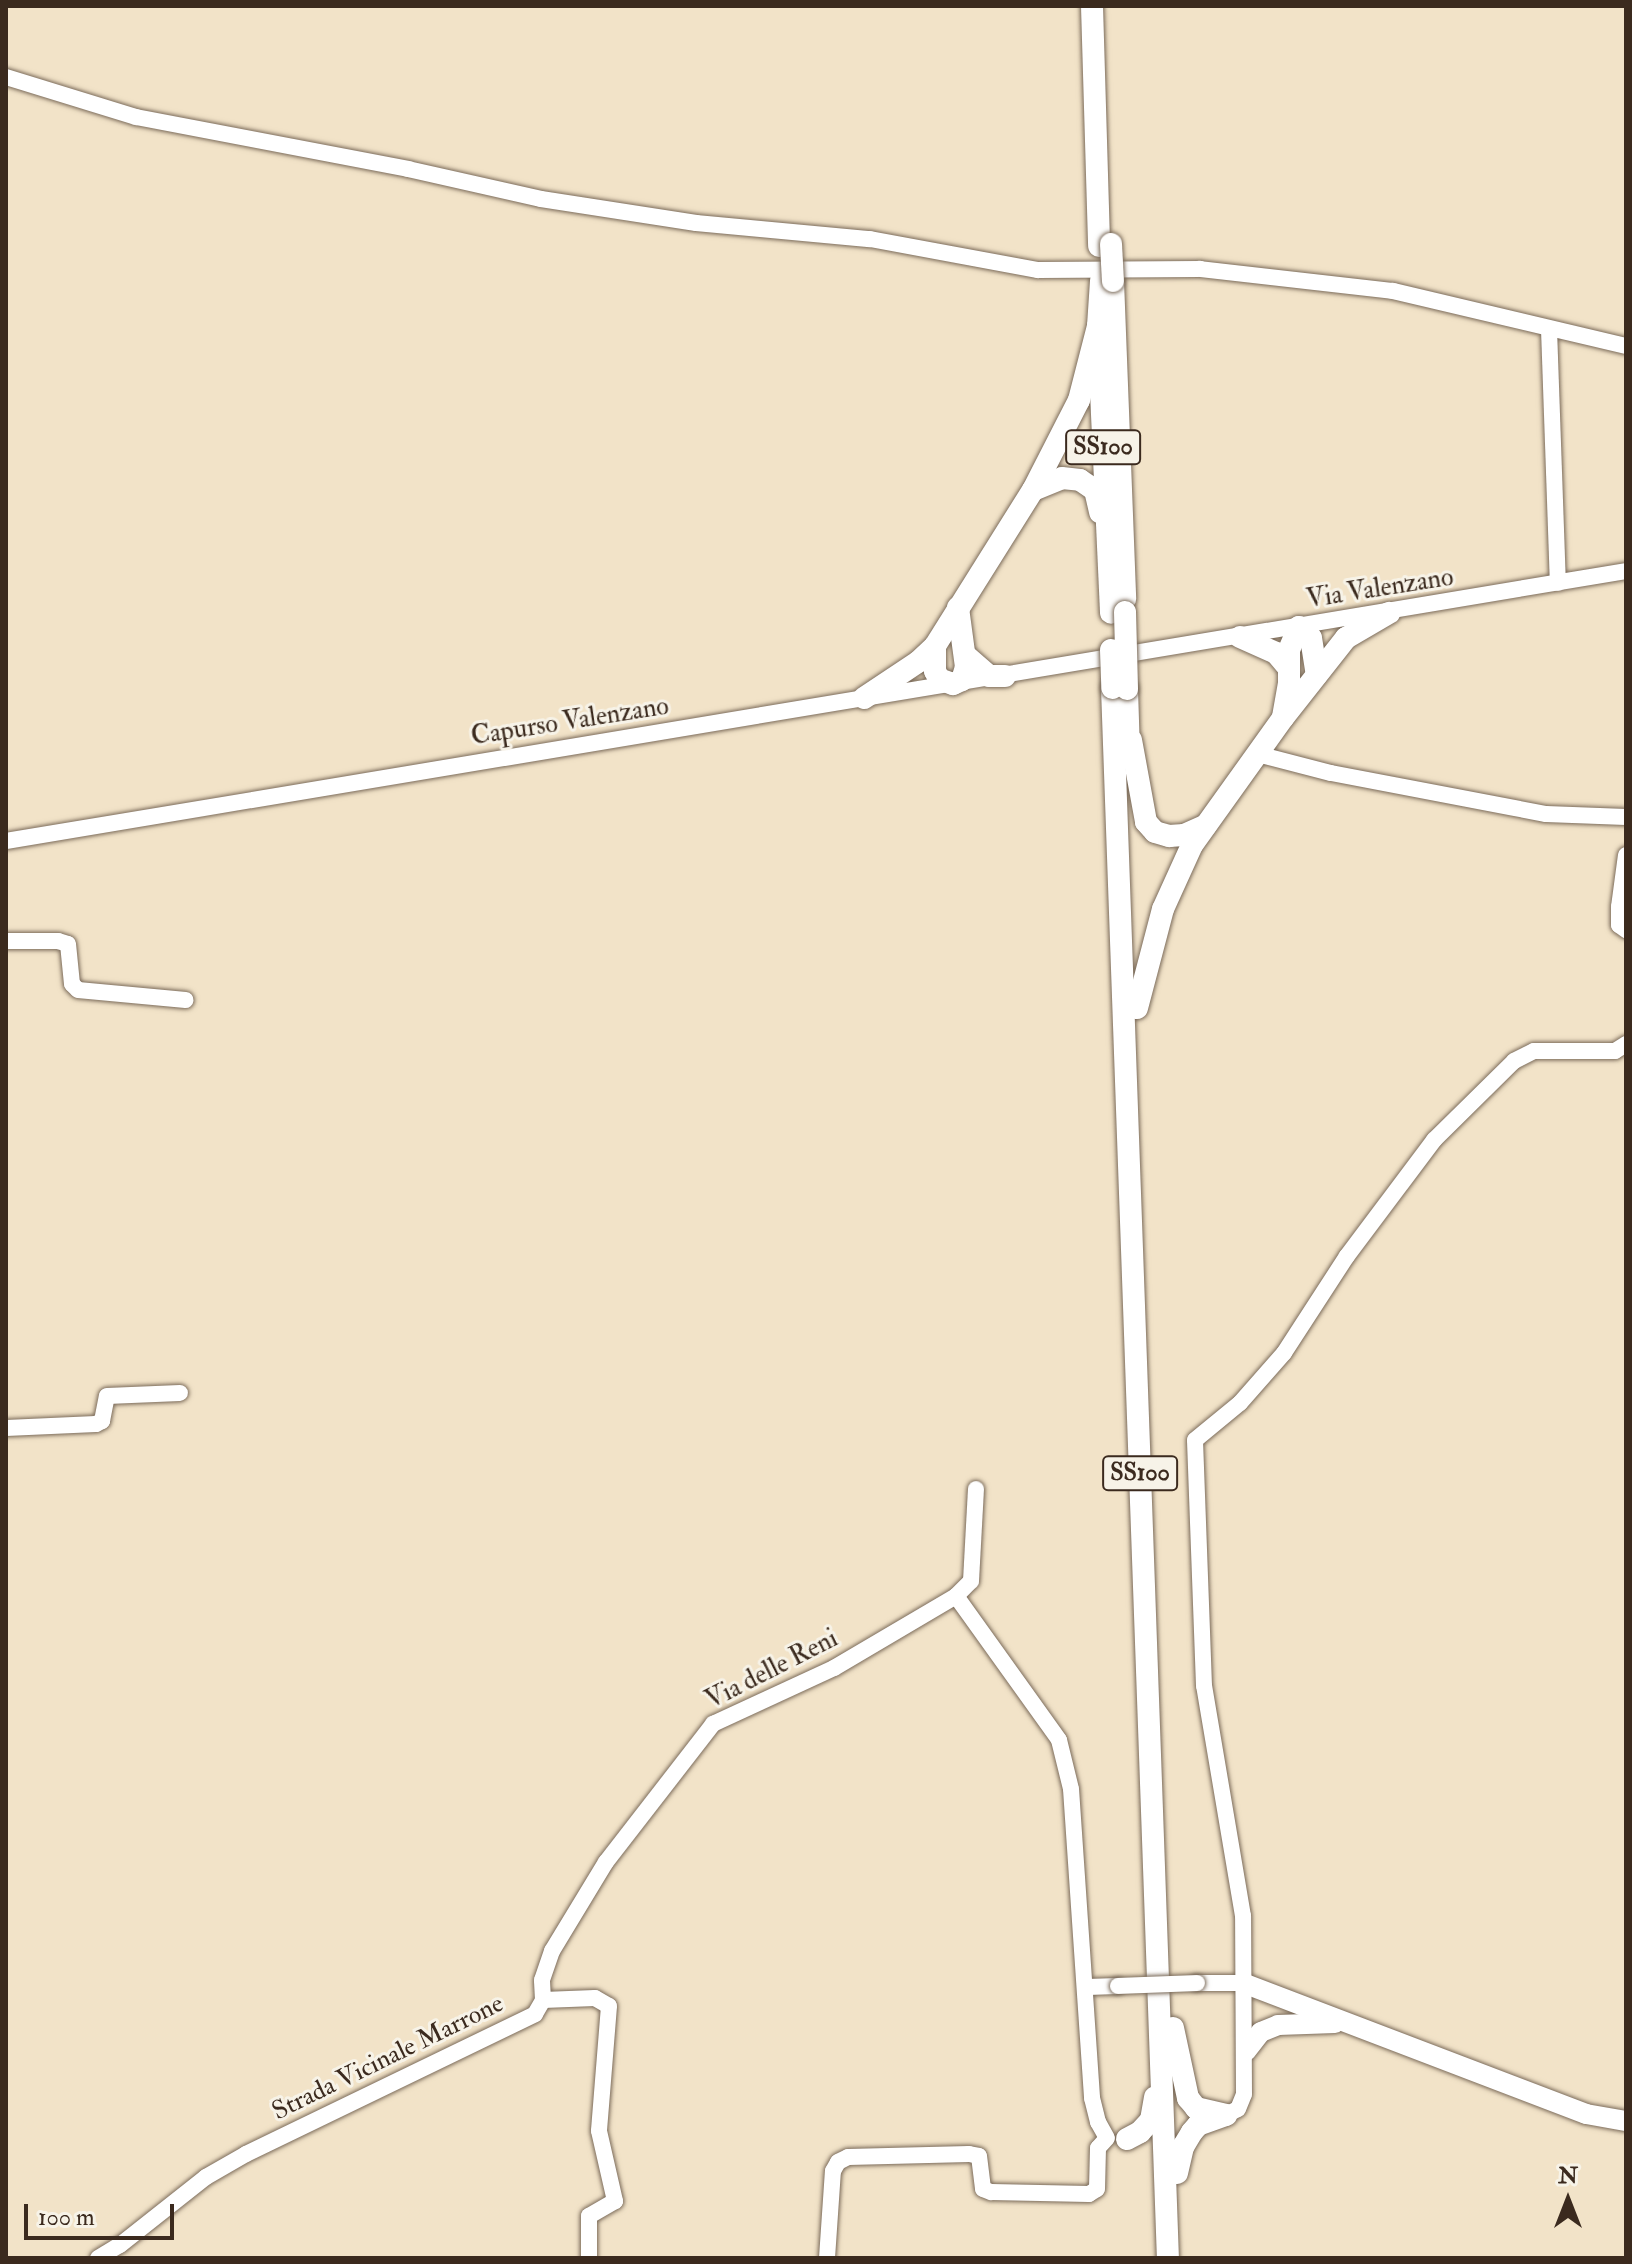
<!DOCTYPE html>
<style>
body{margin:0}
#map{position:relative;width:1632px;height:2264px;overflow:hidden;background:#f2e3c8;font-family:"IM FELL Double Pica",serif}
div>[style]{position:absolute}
.roads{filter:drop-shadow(0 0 2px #7b6b5a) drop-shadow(0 0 2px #7b6b5a)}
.minor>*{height:16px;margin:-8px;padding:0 8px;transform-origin:8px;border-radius:8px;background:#fff}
.major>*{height:20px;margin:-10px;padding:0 10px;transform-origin:10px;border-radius:10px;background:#fff}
.highway>*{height:22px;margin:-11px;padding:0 11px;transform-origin:11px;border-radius:11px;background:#fff}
.bridges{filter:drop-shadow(0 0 2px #7b6b5a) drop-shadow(0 0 2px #7b6b5a)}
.minor-bridge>*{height:16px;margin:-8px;padding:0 8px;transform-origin:8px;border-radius:8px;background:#fff}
.highway-bridge>*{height:22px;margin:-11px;padding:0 11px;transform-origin:11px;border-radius:11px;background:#fff}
span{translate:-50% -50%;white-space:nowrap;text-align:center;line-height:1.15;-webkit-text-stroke:6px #f7f3e8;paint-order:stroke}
.shield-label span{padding:2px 6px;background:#f7f3e8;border:2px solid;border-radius:6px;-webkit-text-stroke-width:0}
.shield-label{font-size:24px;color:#3b2a1e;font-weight:700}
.street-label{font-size:26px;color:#3b2a1e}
.frame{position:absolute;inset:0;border:8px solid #3b2a1e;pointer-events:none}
.north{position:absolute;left:1528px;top:2160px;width:80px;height:80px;-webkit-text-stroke:6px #f7f3e8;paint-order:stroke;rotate:0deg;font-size:22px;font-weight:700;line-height:32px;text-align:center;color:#3b2a1e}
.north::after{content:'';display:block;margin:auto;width:28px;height:36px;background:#3b2a1e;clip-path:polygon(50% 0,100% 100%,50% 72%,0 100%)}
.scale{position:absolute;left:24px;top:2204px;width:150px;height:36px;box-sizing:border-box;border:4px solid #3b2a1e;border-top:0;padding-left:10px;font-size:24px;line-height:28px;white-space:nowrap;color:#3b2a1e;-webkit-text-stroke:6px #f7f3e8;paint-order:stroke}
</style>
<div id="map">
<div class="roads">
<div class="minor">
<i style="left:6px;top:77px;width:136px;rotate:17.1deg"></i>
<i style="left:136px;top:117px;width:277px;rotate:10.8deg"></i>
<i style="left:408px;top:169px;width:136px;rotate:12.7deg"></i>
<i style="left:541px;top:199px;width:157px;rotate:8.8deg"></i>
<i style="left:696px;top:223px;width:175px;rotate:5.3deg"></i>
<i style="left:870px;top:239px;width:171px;rotate:10.5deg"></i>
<i style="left:1038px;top:270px;width:162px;rotate:-0.4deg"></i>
<i style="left:1200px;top:269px;width:194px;rotate:6.5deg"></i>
<i style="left:1393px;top:291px;width:239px;rotate:13.3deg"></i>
<i style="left:1549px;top:329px;width:254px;rotate:88deg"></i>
<i style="left:1257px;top:754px;width:76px;rotate:14.4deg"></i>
<i style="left:1331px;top:773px;width:219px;rotate:10.8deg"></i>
<i style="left:1546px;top:814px;width:80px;rotate:2.1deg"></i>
<i style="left:6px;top:841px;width:1642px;rotate:-9.46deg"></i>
<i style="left:1626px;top:855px;width:52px;rotate:97.7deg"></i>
<i style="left:1619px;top:907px;width:18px;rotate:90deg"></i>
<i style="left:1619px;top:925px;width:9px;rotate:36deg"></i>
<i style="left:6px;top:941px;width:52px"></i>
<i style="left:58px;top:941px;width:10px;rotate:17deg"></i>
<i style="left:68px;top:944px;width:40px;rotate:84.3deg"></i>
<i style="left:72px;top:984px;width:8px;rotate:45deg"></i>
<i style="left:78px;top:990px;width:108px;rotate:5.3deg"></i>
<i style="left:6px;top:1428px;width:90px;rotate:-2.5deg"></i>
<i style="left:96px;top:1424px;width:7px;rotate:-27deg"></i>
<i style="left:102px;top:1421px;width:25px;rotate:-79deg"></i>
<i style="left:107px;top:1396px;width:73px;rotate:-2.4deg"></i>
<i style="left:956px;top:1596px;width:177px;rotate:54.4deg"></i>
<i style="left:1059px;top:1740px;width:50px;rotate:76.2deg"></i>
<i style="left:1071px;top:1789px;width:310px;rotate:86.1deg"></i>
<i style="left:1092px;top:2098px;width:25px;rotate:76deg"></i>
<i style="left:1098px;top:2122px;width:18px;rotate:61deg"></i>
<i style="left:1197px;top:1983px;width:46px"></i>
<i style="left:1087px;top:1987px;width:31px;rotate:-2deg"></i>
<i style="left:543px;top:2000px;width:20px;rotate:-93deg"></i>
<i style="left:542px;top:1980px;width:31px;rotate:-71deg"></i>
<i style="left:552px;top:1951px;width:104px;rotate:-58.8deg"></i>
<i style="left:606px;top:1862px;width:175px;rotate:-52.2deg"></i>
<i style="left:713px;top:1724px;width:133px;rotate:-24.8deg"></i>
<i style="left:834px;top:1668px;width:142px;rotate:-30.5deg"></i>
<i style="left:956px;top:1596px;width:21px;rotate:-45deg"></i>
<i style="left:971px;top:1581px;width:92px;rotate:-86.9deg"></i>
<i style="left:1226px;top:2115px;width:13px;rotate:-27deg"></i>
<i style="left:1238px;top:2109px;width:16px;rotate:-68deg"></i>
<i style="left:1244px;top:2094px;width:178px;rotate:-90.3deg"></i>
<i style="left:1243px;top:1916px;width:233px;rotate:-99.6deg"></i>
<i style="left:1204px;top:1686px;width:246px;rotate:-92.1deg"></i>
<i style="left:1195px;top:1440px;width:58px;rotate:-39.4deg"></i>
<i style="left:1240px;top:1403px;width:67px;rotate:-48.7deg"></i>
<i style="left:1284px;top:1353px;width:116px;rotate:-57deg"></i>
<i style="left:1347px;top:1256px;width:145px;rotate:-53.1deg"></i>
<i style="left:1434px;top:1140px;width:112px;rotate:-44.6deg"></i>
<i style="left:1514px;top:1061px;width:22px;rotate:-27deg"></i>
<i style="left:1534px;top:1051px;width:81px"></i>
<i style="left:1615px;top:1051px;width:13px;rotate:-32deg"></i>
<i style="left:98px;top:2258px;width:26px;rotate:-31deg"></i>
<i style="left:120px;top:2245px;width:110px;rotate:-38.3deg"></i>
<i style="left:206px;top:2177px;width:46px;rotate:-29.9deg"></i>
<i style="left:246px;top:2154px;width:321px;rotate:-25.8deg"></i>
<i style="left:535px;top:2014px;width:16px;rotate:-60deg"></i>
<i style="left:543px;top:2000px;width:52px;rotate:-2.2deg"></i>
<i style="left:595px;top:1998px;width:16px;rotate:30deg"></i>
<i style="left:609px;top:2006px;width:125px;rotate:94.6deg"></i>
<i style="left:599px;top:2131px;width:72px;rotate:77.1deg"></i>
<i style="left:615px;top:2201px;width:30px;rotate:150deg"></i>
<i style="left:589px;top:2216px;width:42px;rotate:90deg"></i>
<i style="left:827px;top:2258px;width:87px;rotate:-86.1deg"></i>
<i style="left:833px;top:2171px;width:10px;rotate:-61deg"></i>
<i style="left:838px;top:2162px;width:11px;rotate:-27deg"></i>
<i style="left:848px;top:2157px;width:121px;rotate:-1.4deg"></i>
<i style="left:969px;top:2154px;width:10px;rotate:11deg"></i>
<i style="left:979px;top:2156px;width:33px;rotate:83deg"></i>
<i style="left:983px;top:2189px;width:9px;rotate:21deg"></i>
<i style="left:991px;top:2192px;width:98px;rotate:1.2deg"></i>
<i style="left:1089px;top:2194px;width:9px;rotate:-32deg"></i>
<i style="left:1097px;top:2189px;width:41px;rotate:-88.6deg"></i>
<i style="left:1098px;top:2148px;width:13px;rotate:-48deg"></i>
</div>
<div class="major">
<i style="left:1243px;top:1983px;width:367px;rotate:20.9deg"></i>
<i style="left:1586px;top:2114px;width:41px;rotate:9.9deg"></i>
<i style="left:1246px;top:2051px;width:24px;rotate:-52deg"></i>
<i style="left:1261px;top:2032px;width:18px;rotate:-22deg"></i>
<i style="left:1278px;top:2025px;width:57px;rotate:-2deg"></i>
</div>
<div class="highway">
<i style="left:1092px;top:6px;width:240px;rotate:88.3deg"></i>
<i style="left:1101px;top:281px;width:45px;rotate:93.8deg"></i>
<i style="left:1098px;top:326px;width:287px;rotate:87.4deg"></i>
<i style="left:1113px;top:281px;width:318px;rotate:87.8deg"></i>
<i style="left:1033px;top:490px;width:31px;rotate:-22deg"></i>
<i style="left:1062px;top:478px;width:18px;rotate:6deg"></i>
<i style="left:1080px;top:480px;width:18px;rotate:34deg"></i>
<i style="left:1095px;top:490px;width:23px;rotate:77deg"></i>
<i style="left:1240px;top:637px;width:39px;rotate:24deg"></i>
<i style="left:1276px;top:653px;width:17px;rotate:50deg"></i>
<i style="left:935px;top:646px;width:25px;rotate:90deg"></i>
<i style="left:935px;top:671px;width:9px;rotate:63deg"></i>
<i style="left:939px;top:679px;width:15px;rotate:20deg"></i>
<i style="left:953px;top:684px;width:10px;rotate:-24deg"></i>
<i style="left:962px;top:680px;width:14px;rotate:-73deg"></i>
<i style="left:966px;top:667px;width:60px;rotate:-97.7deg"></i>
<i style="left:965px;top:655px;width:32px;rotate:41deg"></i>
<i style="left:989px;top:676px;width:16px"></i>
<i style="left:1112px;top:688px;width:1571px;rotate:87.96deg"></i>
<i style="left:1127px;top:689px;width:65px;rotate:88.2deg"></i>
<i style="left:864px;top:698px;width:65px;rotate:-33.7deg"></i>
<i style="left:918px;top:662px;width:23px;rotate:-43deg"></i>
<i style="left:935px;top:646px;width:184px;rotate:-57.9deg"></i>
<i style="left:1033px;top:490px;width:101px;rotate:-62.9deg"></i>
<i style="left:1079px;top:400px;width:76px;rotate:-75.6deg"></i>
<i style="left:1283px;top:717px;width:36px;rotate:-80deg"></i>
<i style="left:1289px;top:682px;width:32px;rotate:-90deg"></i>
<i style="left:1289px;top:650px;width:25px;rotate:-67deg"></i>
<i style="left:1299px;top:627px;width:16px;rotate:43deg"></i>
<i style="left:1311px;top:638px;width:37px;rotate:81deg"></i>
<i style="left:1131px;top:740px;width:83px;rotate:79.6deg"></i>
<i style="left:1146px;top:822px;width:13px;rotate:48deg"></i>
<i style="left:1155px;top:832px;width:15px;rotate:16deg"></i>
<i style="left:1169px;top:836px;width:15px;rotate:-4deg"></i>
<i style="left:1184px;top:835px;width:24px;rotate:-24deg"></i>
<i style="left:1137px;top:1008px;width:102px;rotate:-75.3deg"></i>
<i style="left:1163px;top:909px;width:70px;rotate:-65.6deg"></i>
<i style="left:1192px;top:845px;width:156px;rotate:-54.4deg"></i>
<i style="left:1283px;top:718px;width:102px;rotate:-51.8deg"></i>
<i style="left:1346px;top:638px;width:50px;rotate:-30.2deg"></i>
<i style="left:1173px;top:2028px;width:72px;rotate:77.9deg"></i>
<i style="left:1188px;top:2098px;width:13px;rotate:51deg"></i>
<i style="left:1196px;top:2108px;width:31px;rotate:13deg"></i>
<i style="left:1127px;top:2139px;width:15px;rotate:-28deg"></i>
<i style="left:1140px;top:2132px;width:16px;rotate:-47deg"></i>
<i style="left:1151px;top:2120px;width:23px;rotate:-80deg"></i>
<i style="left:1177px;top:2173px;width:27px;rotate:-77deg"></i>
<i style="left:1183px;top:2147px;width:17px;rotate:-59deg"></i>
<i style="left:1192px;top:2132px;width:9px;rotate:-49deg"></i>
<i style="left:1198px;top:2125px;width:29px;rotate:-20deg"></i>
</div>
</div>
<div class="bridges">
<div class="minor-bridge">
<i style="left:1118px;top:1986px;width:79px;rotate:-2.2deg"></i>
</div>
<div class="highway-bridge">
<i style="left:1111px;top:244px;width:37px;rotate:87deg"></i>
<i style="left:1125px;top:612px;width:77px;rotate:88.5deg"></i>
<i style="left:1111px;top:650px;width:38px;rotate:88deg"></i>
</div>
</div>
<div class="shield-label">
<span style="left:1103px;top:447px">SS100</span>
<span style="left:1140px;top:1473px">SS100</span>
</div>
<div class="street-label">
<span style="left:1380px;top:589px;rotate:-9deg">Via Valenzano</span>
<span style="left:570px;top:722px;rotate:-9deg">Capurso Valenzano</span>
<span style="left:772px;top:1670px;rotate:-27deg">Via delle Reni</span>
<span style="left:388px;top:2058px;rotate:-26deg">Strada Vicinale Marrone</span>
</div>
<div class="frame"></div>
<div class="north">N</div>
<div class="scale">100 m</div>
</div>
